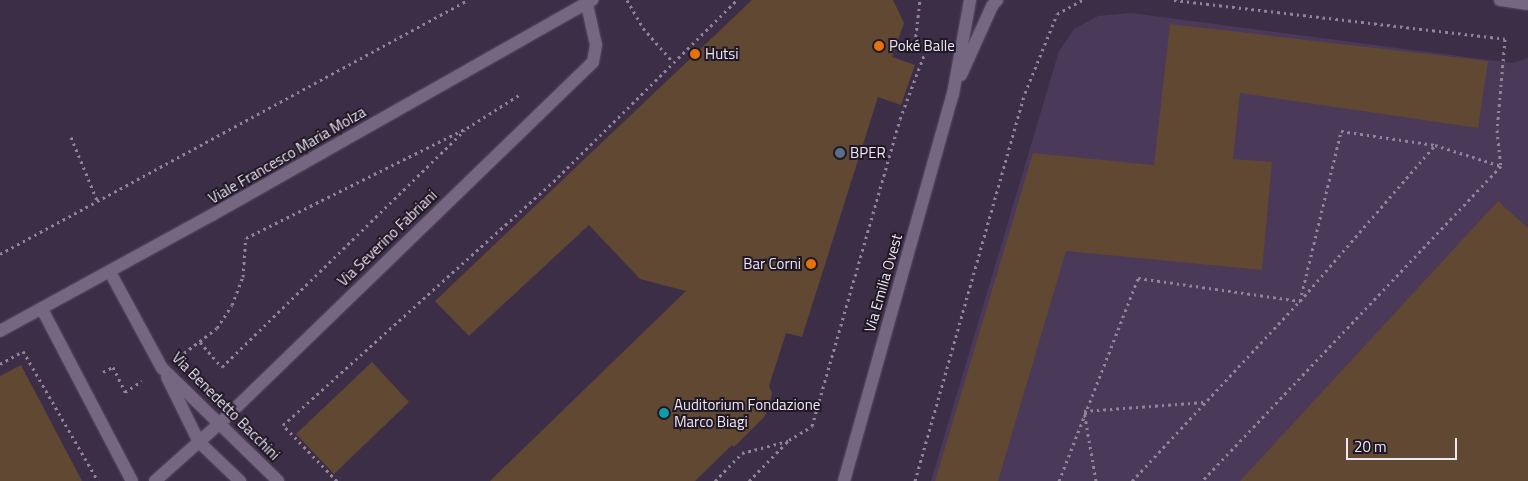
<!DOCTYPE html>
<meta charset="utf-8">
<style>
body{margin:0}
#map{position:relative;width:1528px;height:481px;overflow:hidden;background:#3c2e47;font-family:"Titillium Web",sans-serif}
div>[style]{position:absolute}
.built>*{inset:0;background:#4a3958}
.building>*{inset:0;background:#604832}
.path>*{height:3px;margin-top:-1.5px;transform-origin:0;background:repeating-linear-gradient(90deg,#908499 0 2.5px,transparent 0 6.5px)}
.roads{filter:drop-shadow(0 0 1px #584c61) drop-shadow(0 0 1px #584c61)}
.minor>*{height:12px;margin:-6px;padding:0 6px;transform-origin:6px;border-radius:6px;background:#756682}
.dots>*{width:14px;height:14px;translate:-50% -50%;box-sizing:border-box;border:2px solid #201925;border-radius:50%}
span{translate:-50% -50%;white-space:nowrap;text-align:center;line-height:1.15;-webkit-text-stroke:4px #201925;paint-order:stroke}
.poi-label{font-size:15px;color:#eee5f5}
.left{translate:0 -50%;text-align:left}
.right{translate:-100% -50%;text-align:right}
.street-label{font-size:15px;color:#eee5f5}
.scale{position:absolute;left:1346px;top:438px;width:111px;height:22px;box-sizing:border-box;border:2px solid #eee5f5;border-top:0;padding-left:6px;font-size:15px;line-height:18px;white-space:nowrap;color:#eee5f5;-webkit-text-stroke:4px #201925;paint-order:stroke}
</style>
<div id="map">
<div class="built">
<i style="clip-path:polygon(1131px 13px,1512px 63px,1528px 58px,1528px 481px,931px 481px,1059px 51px,1074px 29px,1098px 16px)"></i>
</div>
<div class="building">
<i style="clip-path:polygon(752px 0,893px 0,904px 23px,892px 57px,915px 65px,901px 105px,878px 97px,802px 337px,786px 333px,769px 386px,772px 393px,769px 408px,764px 417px,734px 447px,732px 445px,695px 481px,490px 481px,686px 291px,640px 279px,589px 225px,469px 336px,435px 301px)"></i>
<i style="clip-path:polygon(1170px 24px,1488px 61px,1478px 128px,1240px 93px,1233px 159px,1272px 162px,1262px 270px,1066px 251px,998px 481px,935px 481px,1033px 153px,1154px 165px)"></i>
<i style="clip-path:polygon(1498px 201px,1528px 228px,1528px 481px,1240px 481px)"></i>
<i style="clip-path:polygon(372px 362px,409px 402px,334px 474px,296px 434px)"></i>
<i style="clip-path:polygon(21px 365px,82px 481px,0 481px,0 376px)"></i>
</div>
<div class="path">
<i style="left:627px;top:0;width:32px;rotate:60deg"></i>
<i style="left:643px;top:28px;width:45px;rotate:48.6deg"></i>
<i style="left:1174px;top:0;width:333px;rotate:6.7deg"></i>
<i style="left:1505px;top:39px;width:91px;rotate:95deg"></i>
<i style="left:1497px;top:130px;width:36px;rotate:84deg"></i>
<i style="left:71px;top:137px;width:68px;rotate:67.6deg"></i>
<i style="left:0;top:254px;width:532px;rotate:-28.49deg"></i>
<i style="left:200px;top:342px;width:33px;rotate:49deg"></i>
<i style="left:222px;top:367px;width:339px;rotate:-44.3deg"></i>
<i style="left:184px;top:353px;width:41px;rotate:-37.1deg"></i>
<i style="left:217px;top:328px;width:27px;rotate:-57deg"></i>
<i style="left:232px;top:305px;width:30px;rotate:-69deg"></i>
<i style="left:243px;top:277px;width:39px;rotate:-86deg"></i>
<i style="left:246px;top:238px;width:247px;rotate:-26.5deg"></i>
<i style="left:467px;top:128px;width:62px;rotate:-32.4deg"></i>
<i style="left:0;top:364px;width:26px;rotate:-29deg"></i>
<i style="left:23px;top:351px;width:150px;rotate:60deg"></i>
<i style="left:103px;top:372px;width:11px;rotate:-27deg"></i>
<i style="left:113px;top:367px;width:28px;rotate:64deg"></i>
<i style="left:125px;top:392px;width:20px;rotate:-33deg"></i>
<i style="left:337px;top:481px;width:78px;rotate:-134deg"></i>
<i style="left:283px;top:425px;width:370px;rotate:-42deg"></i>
<i style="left:558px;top:177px;width:252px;rotate:-44.7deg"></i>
<i style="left:715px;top:481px;width:39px;rotate:-46deg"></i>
<i style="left:742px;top:453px;width:48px;rotate:-14.6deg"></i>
<i style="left:749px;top:481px;width:57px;rotate:-45.7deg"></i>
<i style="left:789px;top:440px;width:27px;rotate:-31deg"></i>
<i style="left:812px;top:426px;width:319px;rotate:-74deg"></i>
<i style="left:900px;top:119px;width:77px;rotate:-69.4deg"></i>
<i style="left:927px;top:47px;width:13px;rotate:-162deg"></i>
<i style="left:915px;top:43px;width:43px;rotate:-83.4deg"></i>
<i style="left:915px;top:481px;width:403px;rotate:-74.2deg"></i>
<i style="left:1025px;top:93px;width:85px;rotate:-67.9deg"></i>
<i style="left:1057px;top:14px;width:29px;rotate:-29deg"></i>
<i style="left:1059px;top:481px;width:218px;rotate:-68.7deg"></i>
<i style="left:1138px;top:278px;width:164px;rotate:8.1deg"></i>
<i style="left:1300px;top:301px;width:175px;rotate:-76.4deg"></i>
<i style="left:1341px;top:131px;width:95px;rotate:8.5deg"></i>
<i style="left:1435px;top:145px;width:69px;rotate:17.7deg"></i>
<i style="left:1501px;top:166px;width:434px;rotate:133.5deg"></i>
<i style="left:1096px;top:481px;width:71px;rotate:-99.7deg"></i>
<i style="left:1084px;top:411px;width:121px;rotate:-4.3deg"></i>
<i style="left:1132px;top:481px;width:246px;rotate:-47deg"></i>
<i style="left:1300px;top:301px;width:206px;rotate:-49.1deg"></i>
</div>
<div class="roads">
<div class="minor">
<i style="left:1500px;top:0;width:28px;rotate:8deg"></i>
<i style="left:961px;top:75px;width:76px;rotate:-65.8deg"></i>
<i style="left:992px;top:6px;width:8px;rotate:-50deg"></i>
<i style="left:110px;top:272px;width:109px;rotate:61.6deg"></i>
<i style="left:162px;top:368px;width:162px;rotate:44.2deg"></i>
<i style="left:42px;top:309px;width:194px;rotate:62.4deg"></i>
<i style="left:0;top:331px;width:242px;rotate:-28.7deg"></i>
<i style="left:212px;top:215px;width:437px;rotate:-29.5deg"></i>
<i style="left:167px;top:377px;width:72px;rotate:63.8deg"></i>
<i style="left:199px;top:442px;width:57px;rotate:43.6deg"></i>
<i style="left:155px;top:481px;width:86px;rotate:-41.7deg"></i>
<i style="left:219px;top:424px;width:520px;rotate:-44.07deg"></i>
<i style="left:593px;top:62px;width:17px;rotate:-80deg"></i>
<i style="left:596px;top:45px;width:46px;rotate:-102.5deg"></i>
<i style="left:844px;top:481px;width:402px;rotate:-74.3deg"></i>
<i style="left:953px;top:94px;width:96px;rotate:-79.7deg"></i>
</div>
</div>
<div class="dots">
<i style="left:879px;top:46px;background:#e8710a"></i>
<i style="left:695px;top:54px;background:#e8710a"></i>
<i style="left:840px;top:153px;background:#5c6f8a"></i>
<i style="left:811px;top:264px;background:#e8710a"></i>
<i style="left:664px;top:413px;background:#0f9aa8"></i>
</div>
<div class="poi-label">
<span class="left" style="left:889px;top:46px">Poké Balle</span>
<span class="left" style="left:705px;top:54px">Hutsi</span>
<span class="left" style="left:850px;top:153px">BPER</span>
<span class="right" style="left:801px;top:264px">Bar Corni</span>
<span class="left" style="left:674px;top:413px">Auditorium Fondazione<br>Marco Biagi</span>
</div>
<div class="street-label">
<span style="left:287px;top:155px;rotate:-30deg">Viale Francesco Maria Molza</span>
<span style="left:387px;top:238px;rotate:-44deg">Via Severino Fabriani</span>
<span style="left:883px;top:283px;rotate:-74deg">Via Emilia Ovest</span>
<span style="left:226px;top:406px;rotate:45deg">Via Benedetto Bacchini</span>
</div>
<div class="scale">20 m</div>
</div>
